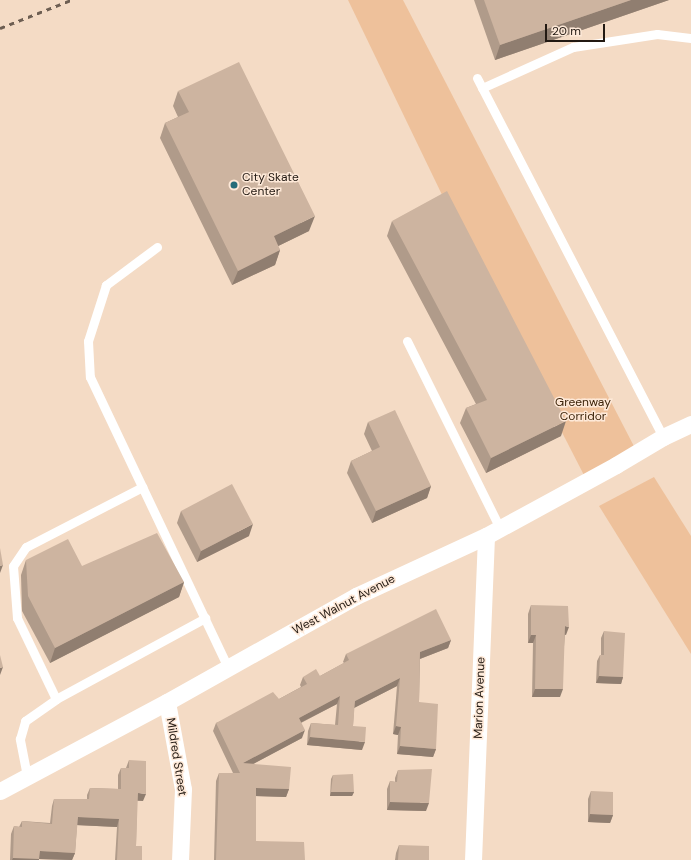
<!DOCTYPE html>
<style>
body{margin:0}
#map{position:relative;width:691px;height:860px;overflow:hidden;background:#f4dbc5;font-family:"DM Sans",sans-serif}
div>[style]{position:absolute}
.green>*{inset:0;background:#eec19b}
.service>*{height:9px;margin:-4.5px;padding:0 4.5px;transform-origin:4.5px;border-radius:4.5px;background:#fff}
.minor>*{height:17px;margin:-8.5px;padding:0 8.5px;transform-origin:8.5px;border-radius:8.5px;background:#fff}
.rail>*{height:3px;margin-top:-1.5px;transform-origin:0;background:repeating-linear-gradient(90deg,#6d5e52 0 5px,transparent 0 10px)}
.wall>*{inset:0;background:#b09b8a}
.shaded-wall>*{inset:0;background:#907e70}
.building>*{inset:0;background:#cdb4a0}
.dots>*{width:11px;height:11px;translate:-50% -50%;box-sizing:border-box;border:2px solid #fee9d8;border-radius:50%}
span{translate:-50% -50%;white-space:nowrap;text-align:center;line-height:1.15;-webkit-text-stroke:3px #fee9d8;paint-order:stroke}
.poi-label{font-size:12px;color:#221912}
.left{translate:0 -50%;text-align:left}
.park-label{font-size:12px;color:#3d240a}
.street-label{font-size:12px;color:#221912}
.scale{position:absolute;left:545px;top:24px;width:60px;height:18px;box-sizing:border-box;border:2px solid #221912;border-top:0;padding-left:5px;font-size:12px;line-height:14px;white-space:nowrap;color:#221912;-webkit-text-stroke:3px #fee9d8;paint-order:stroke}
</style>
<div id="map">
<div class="green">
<i style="clip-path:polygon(348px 0,403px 0,638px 454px,587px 481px,473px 259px)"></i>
<i style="clip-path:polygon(654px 477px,691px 536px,691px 654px,599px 506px)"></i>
</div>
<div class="service">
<i style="left:477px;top:78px;width:404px;rotate:62.6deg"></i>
<i style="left:482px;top:88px;width:100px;rotate:-24.3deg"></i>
<i style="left:573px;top:47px;width:85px;rotate:-8.8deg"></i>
<i style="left:657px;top:34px;width:34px;rotate:7deg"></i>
<i style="left:157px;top:247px;width:64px;rotate:143.3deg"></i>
<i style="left:106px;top:285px;width:59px;rotate:107.8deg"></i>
<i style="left:88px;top:341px;width:36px;rotate:87deg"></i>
<i style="left:90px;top:377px;width:322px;rotate:64.6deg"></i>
<i style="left:407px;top:341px;width:209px;rotate:63.6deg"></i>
<i style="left:56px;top:699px;width:90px;rotate:-115.7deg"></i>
<i style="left:17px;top:618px;width:52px;rotate:-94.4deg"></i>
<i style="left:13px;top:566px;width:23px;rotate:-56deg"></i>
<i style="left:26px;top:547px;width:131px;rotate:-27.3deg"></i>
<i style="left:27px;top:776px;width:38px;rotate:-101deg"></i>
<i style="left:20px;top:739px;width:19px;rotate:-74deg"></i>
<i style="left:25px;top:721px;width:38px;rotate:-35deg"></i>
<i style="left:56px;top:699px;width:170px;rotate:-28.5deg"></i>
</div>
<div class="minor">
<i style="left:167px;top:702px;width:88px;rotate:79.6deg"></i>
<i style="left:183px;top:789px;width:71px;rotate:92.4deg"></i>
<i style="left:0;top:791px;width:189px;rotate:-28.1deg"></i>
<i style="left:167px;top:702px;width:217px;rotate:-29.3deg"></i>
<i style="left:356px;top:596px;width:143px;rotate:-24.8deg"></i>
<i style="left:486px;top:536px;width:148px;rotate:-28.6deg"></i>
<i style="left:616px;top:465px;width:55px;rotate:-30.8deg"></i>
<i style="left:663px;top:437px;width:31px;rotate:-25deg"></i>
<i style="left:473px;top:860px;width:324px;rotate:-87.7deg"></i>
</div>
<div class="rail">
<i style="left:0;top:28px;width:76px;rotate:-21.5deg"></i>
</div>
<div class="wall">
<i style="clip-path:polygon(474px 0,669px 0,495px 60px)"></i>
<i style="clip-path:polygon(178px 91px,309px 231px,278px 246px,280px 250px,275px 265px,232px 285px,160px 138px,165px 123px,178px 117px,173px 106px)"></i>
<i style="clip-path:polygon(392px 221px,561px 436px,486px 473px,460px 423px,466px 408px,476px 404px,387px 236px)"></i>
<i style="clip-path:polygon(368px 422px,431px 486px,427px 498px,372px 523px,347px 473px,351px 461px,372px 451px,364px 434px)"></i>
<i style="clip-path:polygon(181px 511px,249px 536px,197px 562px,177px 523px)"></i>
<i style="clip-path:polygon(26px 560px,82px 566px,184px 582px,179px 597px,50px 663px,22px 611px,21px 575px)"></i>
<i style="clip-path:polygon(531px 605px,566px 635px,565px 634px,560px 697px,532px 697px,533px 643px,528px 643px,528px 614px)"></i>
<i style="clip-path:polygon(604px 631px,623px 677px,621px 684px,596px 683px,597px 661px,600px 655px,601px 655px,601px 638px)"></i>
<i style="clip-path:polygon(451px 640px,448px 648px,420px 659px,419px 702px,436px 749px,433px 757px,397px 754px,398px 735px,393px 734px,397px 686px,354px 708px,353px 726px,362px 750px,307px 745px,308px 731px,311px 723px,335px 725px,337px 704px,301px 723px,302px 738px,253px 764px,289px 789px,286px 797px,256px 796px,256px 841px,305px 860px,214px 860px,216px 781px,219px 773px,233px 773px,213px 731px,216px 723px,279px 699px,301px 687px,300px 685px,303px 677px,320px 676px,344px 663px,343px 662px,346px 654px)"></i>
<i style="clip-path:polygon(129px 760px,143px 801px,137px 801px,136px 846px,142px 860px,115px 860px,117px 827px,77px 825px,75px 853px,72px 860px,39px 859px,39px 860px,10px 860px,11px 834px,14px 826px,19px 827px,22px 821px,50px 823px,52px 806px,54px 799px,87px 799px,87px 795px,90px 788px,118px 789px,118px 775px,121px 768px,126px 768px)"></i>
<i style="clip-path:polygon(398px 770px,426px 811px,387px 810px,387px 789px,390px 781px,395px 782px,395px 778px)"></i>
<i style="clip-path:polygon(333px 775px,354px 792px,352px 796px,330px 796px,331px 779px)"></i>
<i style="clip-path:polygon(591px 791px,613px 815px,610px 823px,588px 822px,588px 799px)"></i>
<i style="clip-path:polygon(399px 845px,429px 860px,395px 860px,396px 853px)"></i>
</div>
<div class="shaded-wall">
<i style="clip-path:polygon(631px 0,669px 0,495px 60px,500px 45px)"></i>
<i style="clip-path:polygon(315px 216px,309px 231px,268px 251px,274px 236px)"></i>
<i style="clip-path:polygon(280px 250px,275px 265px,232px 285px,238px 271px)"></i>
<i style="clip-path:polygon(566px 421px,561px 436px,486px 473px,491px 458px)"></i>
<i style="clip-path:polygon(431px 486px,427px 498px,372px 523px,376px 511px)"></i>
<i style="clip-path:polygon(253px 524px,249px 536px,197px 562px,201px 551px)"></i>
<i style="clip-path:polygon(3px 565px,0 573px,0 566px)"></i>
<i style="clip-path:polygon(184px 582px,179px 597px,50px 663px,55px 648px)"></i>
<i style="clip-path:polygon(565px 626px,569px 627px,566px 635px,562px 634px)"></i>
<i style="clip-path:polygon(531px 635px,536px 635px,533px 643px,528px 643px)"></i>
<i style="clip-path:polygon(451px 640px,448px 648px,417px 660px,420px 652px)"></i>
<i style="clip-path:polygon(3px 667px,0 675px,0 668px)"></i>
<i style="clip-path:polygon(599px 676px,623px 677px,621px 684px,596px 683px)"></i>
<i style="clip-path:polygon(400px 678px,397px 686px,352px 709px,355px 701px)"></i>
<i style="clip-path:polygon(535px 689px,563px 689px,560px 697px,532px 697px)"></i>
<i style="clip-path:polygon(340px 696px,337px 704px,296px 725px,299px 718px)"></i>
<i style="clip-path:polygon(396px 726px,401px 727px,398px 735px,393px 734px)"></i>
<i style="clip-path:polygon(305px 730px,302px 738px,240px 771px,243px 763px)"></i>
<i style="clip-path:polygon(310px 737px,365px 742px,362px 750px,307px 745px)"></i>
<i style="clip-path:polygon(400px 746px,436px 749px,433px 757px,397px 754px)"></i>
<i style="clip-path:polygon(256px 788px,289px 789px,286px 797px,253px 796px)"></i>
<i style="clip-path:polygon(331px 792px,354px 792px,352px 796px,330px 796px)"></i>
<i style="clip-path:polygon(138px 793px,146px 794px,143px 801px,135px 800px)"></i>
<i style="clip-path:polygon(390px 802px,429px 803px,426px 811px,387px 810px)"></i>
<i style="clip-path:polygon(590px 814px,613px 815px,610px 823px,588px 822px)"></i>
<i style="clip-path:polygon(78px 817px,119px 819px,117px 827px,75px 825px)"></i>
<i style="clip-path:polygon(40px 851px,75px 853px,72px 860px,39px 859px,39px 860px,12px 860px,13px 858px)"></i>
</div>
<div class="building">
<i style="clip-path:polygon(484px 0,631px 0,500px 45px)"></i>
<i style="clip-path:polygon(239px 62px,315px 216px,274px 236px,280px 250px,238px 271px,165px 123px,189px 112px,178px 91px)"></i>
<i style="clip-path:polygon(447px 191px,566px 421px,491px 458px,466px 408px,487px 400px,392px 221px)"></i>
<i style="clip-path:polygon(395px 410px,431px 486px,376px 511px,351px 461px,380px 447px,368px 422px)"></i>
<i style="clip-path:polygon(232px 484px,253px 524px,201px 551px,181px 511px)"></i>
<i style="clip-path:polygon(157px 533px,184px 582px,55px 648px,28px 596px,26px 560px,68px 539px,82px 566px)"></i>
<i style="clip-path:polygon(0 548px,3px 565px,0 566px)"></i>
<i style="clip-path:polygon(531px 605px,568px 606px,569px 627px,565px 626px,563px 689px,535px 689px,536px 635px,531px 635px)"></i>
<i style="clip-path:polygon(436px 609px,451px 640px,420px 652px,419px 702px,438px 704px,436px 749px,400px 746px,401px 727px,396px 726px,400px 678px,355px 701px,353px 726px,366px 727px,365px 742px,310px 737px,311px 723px,338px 725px,340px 696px,299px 718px,305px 730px,243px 763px,291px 767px,289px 789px,256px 788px,256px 841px,304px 842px,305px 860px,216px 860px,219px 773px,240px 773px,216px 723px,273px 692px,279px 699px,307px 684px,303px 677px,316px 669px,320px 676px,349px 660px,346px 654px)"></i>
<i style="clip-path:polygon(604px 631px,625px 633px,623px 677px,599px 676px,600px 655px,604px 655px)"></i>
<i style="clip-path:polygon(0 655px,3px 667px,0 668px)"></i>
<i style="clip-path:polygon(129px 760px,146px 761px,146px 794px,138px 793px,136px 846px,142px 846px,142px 860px,117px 860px,119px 819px,78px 817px,75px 853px,40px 851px,39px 859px,13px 858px,14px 826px,22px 827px,22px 821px,52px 824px,54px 799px,89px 799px,90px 788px,121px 789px,121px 768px,129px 768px)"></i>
<i style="clip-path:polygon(432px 769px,429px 803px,390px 802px,390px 781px,397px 782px,398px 770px)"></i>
<i style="clip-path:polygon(353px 774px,354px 792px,331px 792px,333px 775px)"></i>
<i style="clip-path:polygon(591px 791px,613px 792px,613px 815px,590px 814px)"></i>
<i style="clip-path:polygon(399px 845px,429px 846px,429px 860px,398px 860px)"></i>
</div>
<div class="dots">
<i style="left:234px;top:185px;background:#266d7a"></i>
</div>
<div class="poi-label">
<span class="left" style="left:242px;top:185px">City Skate<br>Center</span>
</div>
<div class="park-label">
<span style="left:583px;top:410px">Greenway<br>Corridor</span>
</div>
<div class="street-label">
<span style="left:344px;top:605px;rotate:-28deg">West Walnut Avenue</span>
<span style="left:480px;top:698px;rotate:-88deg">Marion Avenue</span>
<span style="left:176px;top:757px;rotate:81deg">Mildred Street</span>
</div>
<div class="scale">20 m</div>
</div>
